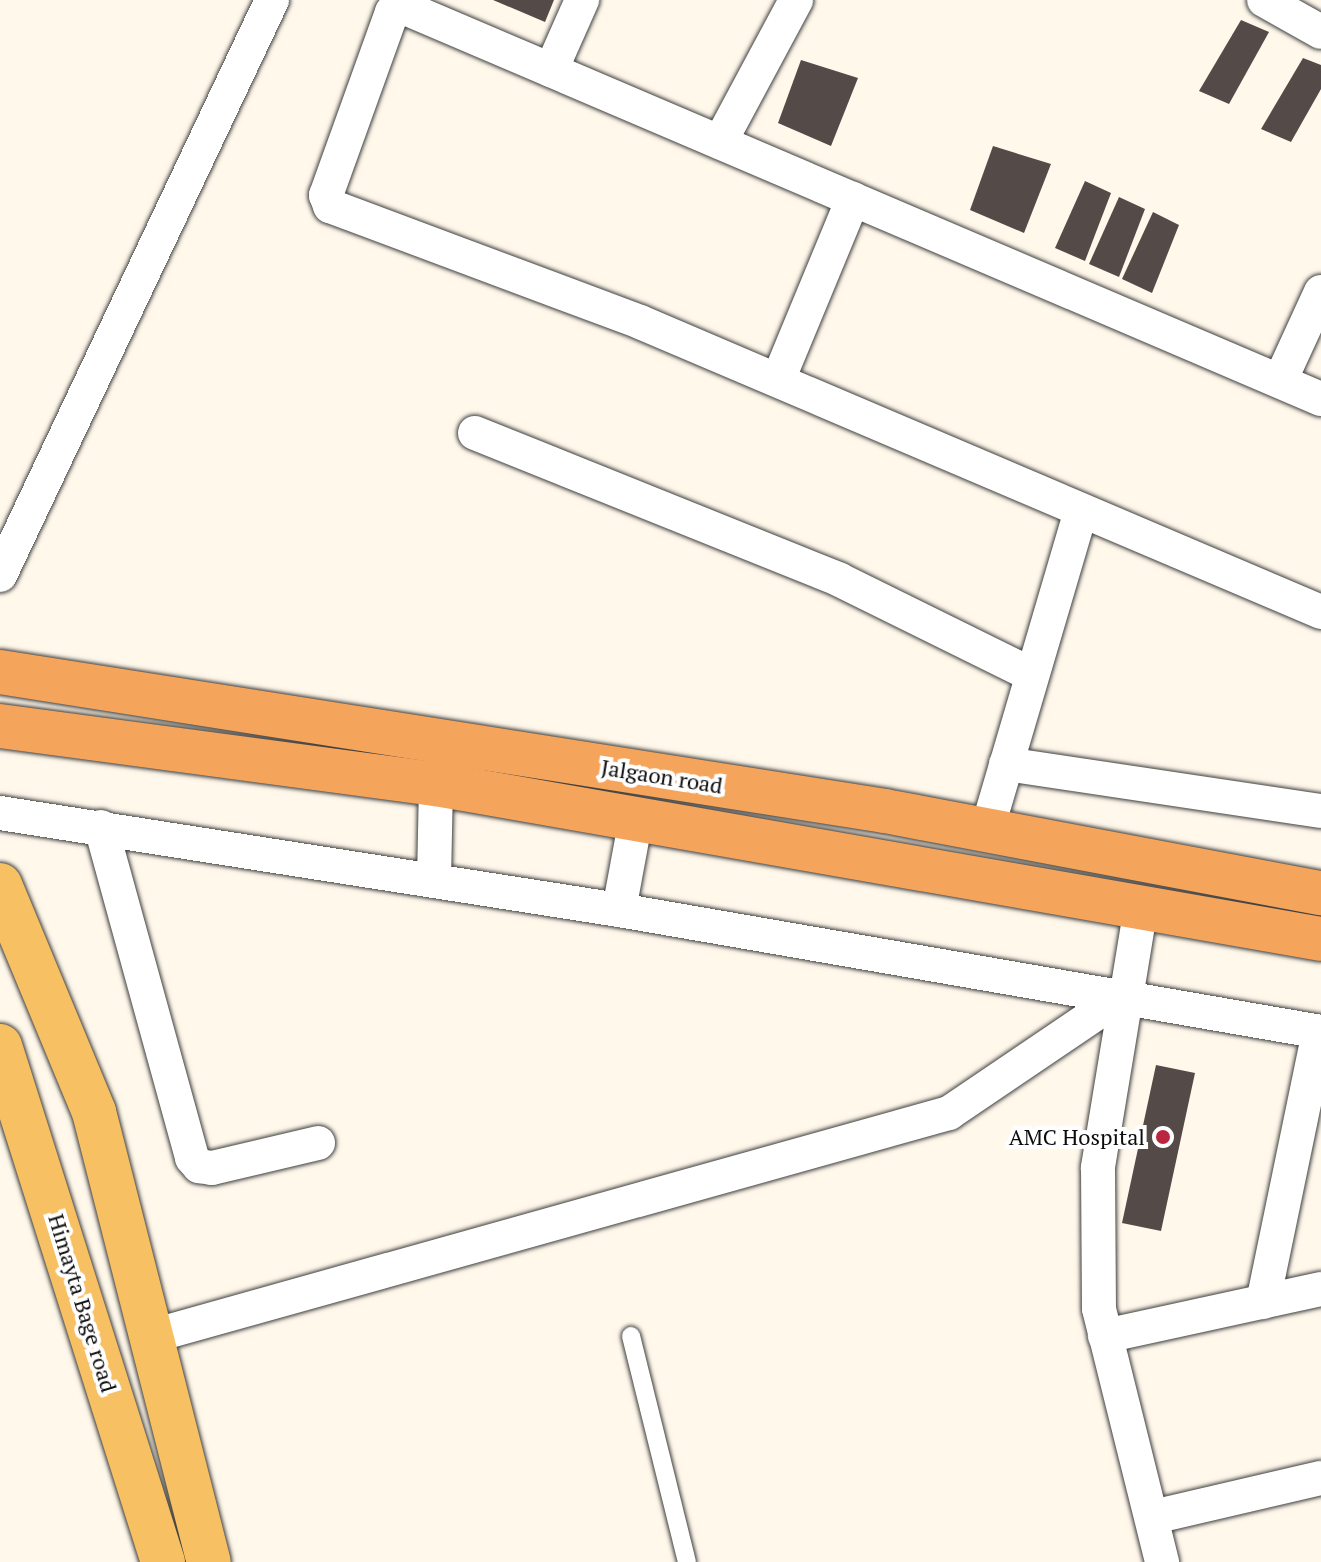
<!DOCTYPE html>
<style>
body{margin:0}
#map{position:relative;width:1321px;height:1562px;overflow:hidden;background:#fff8eb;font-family:"PT Serif",serif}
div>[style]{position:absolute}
.building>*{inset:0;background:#544b48}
.roads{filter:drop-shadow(0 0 2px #3f3f3f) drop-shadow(0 0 2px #3f3f3f)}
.service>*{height:18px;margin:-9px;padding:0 9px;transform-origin:9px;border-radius:9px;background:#fff}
.minor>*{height:34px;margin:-17px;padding:0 17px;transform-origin:17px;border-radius:17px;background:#fff}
.primary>*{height:44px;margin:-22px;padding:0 22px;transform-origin:22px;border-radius:22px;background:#f7c062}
.trunk>*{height:44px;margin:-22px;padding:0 22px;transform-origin:22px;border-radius:22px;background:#f5a45c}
.dots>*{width:22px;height:22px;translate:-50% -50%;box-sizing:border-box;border:4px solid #fff;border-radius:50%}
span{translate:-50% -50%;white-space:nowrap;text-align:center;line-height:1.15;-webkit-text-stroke:8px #fff;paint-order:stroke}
.street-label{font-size:22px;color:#0c0c0c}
.poi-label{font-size:22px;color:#0c0c0c}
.right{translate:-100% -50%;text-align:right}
</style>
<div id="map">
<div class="building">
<i style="clip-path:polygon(493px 0,554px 0,545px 22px)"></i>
<i style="clip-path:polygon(1241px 20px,1269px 32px,1229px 104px,1199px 91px)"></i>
<i style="clip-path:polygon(1303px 58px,1321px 65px,1321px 89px,1291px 142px,1261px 129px)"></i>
<i style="clip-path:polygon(801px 60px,858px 78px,831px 146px,778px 123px)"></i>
<i style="clip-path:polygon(993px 146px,1051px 164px,1024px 233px,970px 210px)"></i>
<i style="clip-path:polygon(1085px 181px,1111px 193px,1085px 261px,1055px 248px)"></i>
<i style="clip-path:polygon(1119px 197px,1145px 209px,1119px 277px,1089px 264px)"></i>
<i style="clip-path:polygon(1153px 212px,1179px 225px,1152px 293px,1122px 279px)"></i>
<i style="clip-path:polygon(1156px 1065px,1195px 1073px,1161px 1231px,1122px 1223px)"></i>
</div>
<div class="roads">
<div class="service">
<i style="left:631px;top:1336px;width:233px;rotate:76.1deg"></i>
</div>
<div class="minor">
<i style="left:1264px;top:0;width:65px;rotate:29.3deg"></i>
<i style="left:551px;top:70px;width:77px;rotate:-66.1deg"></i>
<i style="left:720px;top:142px;width:161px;rotate:-61.8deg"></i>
<i style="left:778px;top:380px;width:196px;rotate:-67.5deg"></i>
<i style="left:1280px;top:381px;width:98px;rotate:-65.3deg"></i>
<i style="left:1321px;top:399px;width:998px;rotate:-156.88deg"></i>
<i style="left:403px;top:7px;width:12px;rotate:156deg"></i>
<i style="left:392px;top:12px;width:195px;rotate:109.8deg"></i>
<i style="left:326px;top:195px;width:12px;rotate:70deg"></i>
<i style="left:330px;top:206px;width:331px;rotate:20.5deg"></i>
<i style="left:640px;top:322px;width:740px;rotate:23.07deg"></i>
<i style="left:475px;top:433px;width:393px;rotate:21.9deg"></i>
<i style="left:840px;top:580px;width:214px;rotate:26.3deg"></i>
<i style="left:0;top:575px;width:636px;rotate:-64.68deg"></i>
<i style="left:1006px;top:764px;width:318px;rotate:8.5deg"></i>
<i style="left:0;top:813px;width:627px;rotate:8.91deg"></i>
<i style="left:619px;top:910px;width:713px;rotate:9.86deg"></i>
<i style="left:101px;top:827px;width:343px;rotate:74.6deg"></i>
<i style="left:192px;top:1158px;width:11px;rotate:49deg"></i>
<i style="left:199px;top:1166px;width:13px;rotate:9deg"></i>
<i style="left:212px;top:1168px;width:109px;rotate:-13.3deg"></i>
<i style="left:987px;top:830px;width:333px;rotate:-73.6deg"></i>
<i style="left:434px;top:880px;width:96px;rotate:-88.8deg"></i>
<i style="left:1141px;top:907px;width:265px;rotate:99.4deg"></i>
<i style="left:1098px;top:1168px;width:141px;rotate:89.6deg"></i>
<i style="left:1099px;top:1309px;width:261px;rotate:76deg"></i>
<i style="left:619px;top:910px;width:94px;rotate:-79.5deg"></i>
<i style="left:1263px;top:1302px;width:276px;rotate:-78.3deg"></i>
<i style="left:152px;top:1336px;width:828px;rotate:-15.63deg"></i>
<i style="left:949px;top:1113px;width:210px;rotate:-34.1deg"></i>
<i style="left:1105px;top:1336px;width:221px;rotate:-12.3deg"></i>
<i style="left:1153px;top:1517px;width:172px;rotate:-13.1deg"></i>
</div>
<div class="primary">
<i style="left:0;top:885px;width:246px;rotate:67.5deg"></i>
<i style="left:94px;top:1112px;width:464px;rotate:75.7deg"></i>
<i style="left:0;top:1046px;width:541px;rotate:72.47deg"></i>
</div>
<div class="trunk">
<i style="left:0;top:672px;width:896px;rotate:8.93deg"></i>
<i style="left:885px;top:811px;width:444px;rotate:10.7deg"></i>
<i style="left:0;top:726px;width:440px;rotate:7.6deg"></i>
<i style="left:436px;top:784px;width:898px;rotate:9.93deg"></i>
</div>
</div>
<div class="dots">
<i style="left:1163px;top:1137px;background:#ba263f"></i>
</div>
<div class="street-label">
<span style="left:662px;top:776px;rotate:9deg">Jalgaon road</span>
<span style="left:83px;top:1303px;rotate:73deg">Himayta Bage road</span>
</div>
<div class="poi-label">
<span class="right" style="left:1145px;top:1137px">AMC Hospital</span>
</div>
</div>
